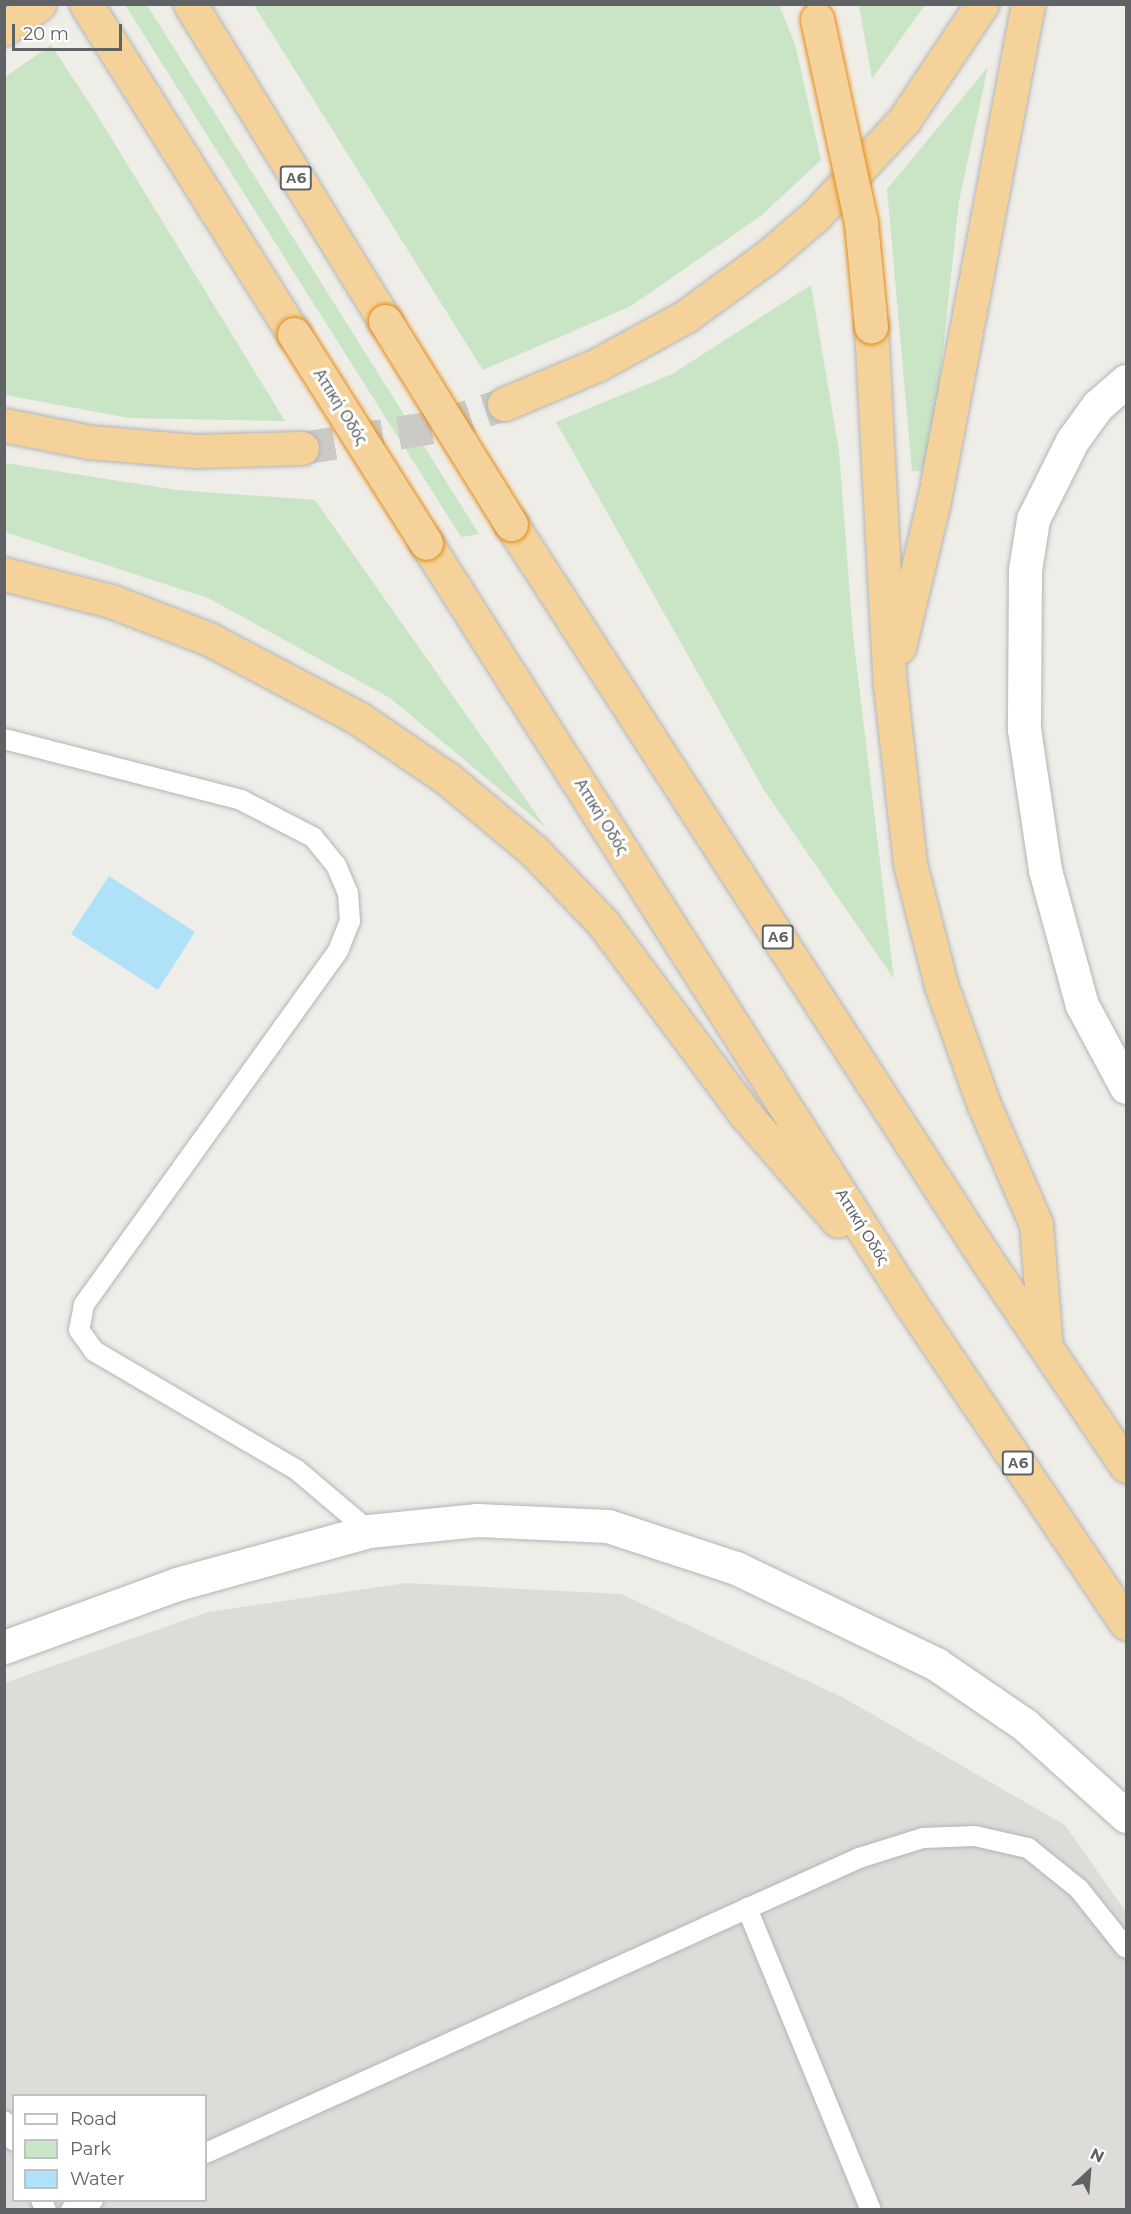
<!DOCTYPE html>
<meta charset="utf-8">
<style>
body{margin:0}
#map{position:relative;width:1131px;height:2214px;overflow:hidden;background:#efede7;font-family:Montserrat,sans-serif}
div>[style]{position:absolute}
.industrial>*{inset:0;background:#dedcd9}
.green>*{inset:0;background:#cae4c6}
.water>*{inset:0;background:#afe1f8}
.highway-tunnel>*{height:33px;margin-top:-16.5px;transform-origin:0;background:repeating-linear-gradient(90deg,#cbcac7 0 33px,transparent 0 49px)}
.roads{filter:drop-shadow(0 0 2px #b2b5b8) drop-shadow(0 0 2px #b2b5b8)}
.lane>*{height:20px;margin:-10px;padding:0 10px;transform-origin:10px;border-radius:10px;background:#fff}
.street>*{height:33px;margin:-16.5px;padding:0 16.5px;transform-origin:16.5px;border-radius:16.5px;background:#fff}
.highway>*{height:33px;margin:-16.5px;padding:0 16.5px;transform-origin:16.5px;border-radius:16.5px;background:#f4d29a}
.bridges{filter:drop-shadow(0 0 2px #e38a14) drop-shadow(0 0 2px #e38a14)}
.highway-bridge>*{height:33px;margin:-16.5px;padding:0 16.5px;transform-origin:16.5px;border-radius:16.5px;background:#f4d29a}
span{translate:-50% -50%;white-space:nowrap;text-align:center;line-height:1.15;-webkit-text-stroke:6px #fff;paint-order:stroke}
.shield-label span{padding:2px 4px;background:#fff;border:2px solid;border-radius:4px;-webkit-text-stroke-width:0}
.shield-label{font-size:15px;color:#5f6366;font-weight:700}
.street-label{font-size:16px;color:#5f6366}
.frame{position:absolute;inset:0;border:6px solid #5f6366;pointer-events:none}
.legend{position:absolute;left:12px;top:2094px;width:195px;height:108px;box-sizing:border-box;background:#fff;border:2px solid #bfc1c2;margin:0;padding:8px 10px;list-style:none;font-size:18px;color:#5f6366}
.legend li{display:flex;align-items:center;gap:12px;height:30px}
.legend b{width:30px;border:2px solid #bfc1c2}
.north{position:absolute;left:1059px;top:2142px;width:60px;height:60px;-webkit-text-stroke:4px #fff;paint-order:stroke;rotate:26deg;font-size:16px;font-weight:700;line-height:24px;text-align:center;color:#5f6366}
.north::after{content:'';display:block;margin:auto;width:21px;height:27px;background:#5f6366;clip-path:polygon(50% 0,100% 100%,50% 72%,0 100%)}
.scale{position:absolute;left:12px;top:24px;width:110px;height:27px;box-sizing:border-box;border:3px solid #5f6366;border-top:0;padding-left:8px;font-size:18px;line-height:21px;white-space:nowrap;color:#5f6366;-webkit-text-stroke:4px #fff;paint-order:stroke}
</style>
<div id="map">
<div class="industrial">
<i style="clip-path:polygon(evenodd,406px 1583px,621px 1594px,844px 1698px,1065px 1825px,1126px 1912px,1126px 2209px,5px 2209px,4px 1683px,208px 1612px,406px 1583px,14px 2096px,206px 2096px,206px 2200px,14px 2200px,14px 2096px)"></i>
</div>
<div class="green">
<i style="clip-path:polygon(125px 5px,147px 5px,479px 534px,461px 537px)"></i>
<i style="clip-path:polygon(254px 5px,779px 5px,795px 44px,821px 160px,762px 215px,631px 306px,483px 370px)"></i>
<i style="clip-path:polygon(859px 5px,925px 5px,872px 79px)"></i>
<i style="clip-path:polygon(51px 45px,94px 110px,285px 421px,129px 418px,5px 395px,5px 77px)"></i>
<i style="clip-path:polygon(988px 67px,959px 201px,930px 472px,912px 471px,887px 189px)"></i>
<i style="clip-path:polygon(811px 285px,839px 451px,853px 635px,894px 979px,764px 790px,556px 422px,672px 374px)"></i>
<i style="clip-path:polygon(5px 463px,177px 490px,315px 500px,546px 828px,390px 698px,208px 598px,5px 532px)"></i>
</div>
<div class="water">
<i style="clip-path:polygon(109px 876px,195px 932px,158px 990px,71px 934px)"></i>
</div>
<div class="highway-tunnel">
<i style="left:302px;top:448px;width:139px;rotate:-9.1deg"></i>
<i style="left:439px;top:426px;width:69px;rotate:-18.7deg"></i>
</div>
<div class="roads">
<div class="lane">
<i style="left:4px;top:739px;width:245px;rotate:14.4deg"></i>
<i style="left:241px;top:800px;width:81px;rotate:27.2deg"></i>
<i style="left:313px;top:837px;width:36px;rotate:51deg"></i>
<i style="left:336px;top:865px;width:30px;rotate:67deg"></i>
<i style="left:348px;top:893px;width:28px;rotate:86deg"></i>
<i style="left:350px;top:921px;width:32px;rotate:112deg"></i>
<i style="left:338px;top:951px;width:436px;rotate:125.7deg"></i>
<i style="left:84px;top:1305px;width:25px;rotate:101deg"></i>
<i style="left:79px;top:1330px;width:26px;rotate:54deg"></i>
<i style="left:94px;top:1351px;width:235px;rotate:30.4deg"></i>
<i style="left:297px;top:1470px;width:94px;rotate:40.3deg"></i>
<i style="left:747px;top:1908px;width:326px;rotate:67.7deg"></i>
<i style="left:4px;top:2121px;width:22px;rotate:63deg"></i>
<i style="left:206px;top:2153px;width:717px;rotate:-24.31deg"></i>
<i style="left:859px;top:1858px;width:67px;rotate:-17.4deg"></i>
<i style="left:923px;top:1838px;width:52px;rotate:-2.2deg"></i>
<i style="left:975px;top:1836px;width:54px;rotate:12.8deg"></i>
<i style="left:1028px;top:1848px;width:65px;rotate:38.8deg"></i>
<i style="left:1079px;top:1889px;width:75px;rotate:51.5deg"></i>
<i style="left:41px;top:2200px;width:11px;rotate:63deg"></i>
<i style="left:71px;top:2210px;width:24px;rotate:-24deg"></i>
</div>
<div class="street">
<i style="left:1126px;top:381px;width:37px;rotate:139deg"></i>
<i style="left:1098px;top:405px;width:44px;rotate:125.8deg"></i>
<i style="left:1072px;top:441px;width:87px;rotate:116.6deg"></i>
<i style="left:1033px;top:519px;width:52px;rotate:98.9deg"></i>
<i style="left:1025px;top:570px;width:159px;rotate:90.4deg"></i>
<i style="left:1024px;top:729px;width:143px;rotate:81.5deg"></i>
<i style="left:1045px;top:870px;width:140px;rotate:74.7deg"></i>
<i style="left:1082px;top:1005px;width:93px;rotate:61.8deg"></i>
<i style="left:4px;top:1647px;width:184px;rotate:-20deg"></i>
<i style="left:177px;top:1584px;width:199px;rotate:-15.4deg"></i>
<i style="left:369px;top:1531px;width:109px;rotate:-5.8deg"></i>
<i style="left:477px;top:1520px;width:131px;rotate:2.6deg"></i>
<i style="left:608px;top:1526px;width:135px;rotate:18.2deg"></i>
<i style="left:736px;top:1568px;width:222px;rotate:25.6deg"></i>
<i style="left:936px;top:1664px;width:108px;rotate:34.4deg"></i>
<i style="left:1025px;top:1725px;width:136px;rotate:42deg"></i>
</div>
<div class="highway">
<i style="left:86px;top:4px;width:390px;rotate:57.8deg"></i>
<i style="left:190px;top:4px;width:372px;rotate:58.4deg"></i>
<i style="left:4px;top:29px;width:43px;rotate:-35.5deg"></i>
<i style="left:871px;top:327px;width:359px;rotate:87deg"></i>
<i style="left:890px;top:685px;width:180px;rotate:83.6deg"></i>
<i style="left:910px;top:864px;width:125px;rotate:75.6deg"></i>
<i style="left:941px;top:985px;width:127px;rotate:70.3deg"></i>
<i style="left:984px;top:1105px;width:130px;rotate:66.4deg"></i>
<i style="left:1036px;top:1224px;width:124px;rotate:85.4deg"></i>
<i style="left:504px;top:404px;width:101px;rotate:-22.8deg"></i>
<i style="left:597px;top:365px;width:102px;rotate:-28.8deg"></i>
<i style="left:686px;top:316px;width:100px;rotate:-36.1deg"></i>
<i style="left:767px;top:257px;width:65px;rotate:-40.6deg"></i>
<i style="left:816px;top:215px;width:129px;rotate:-47.2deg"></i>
<i style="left:904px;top:120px;width:140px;rotate:-56.1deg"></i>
<i style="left:4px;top:425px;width:87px;rotate:11.3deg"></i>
<i style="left:89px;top:442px;width:107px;rotate:4.8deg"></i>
<i style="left:196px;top:451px;width:106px;rotate:-1.6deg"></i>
<i style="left:511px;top:524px;width:875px;rotate:57.13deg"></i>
<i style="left:986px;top:1259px;width:250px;rotate:55.9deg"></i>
<i style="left:426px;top:543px;width:901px;rotate:57.51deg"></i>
<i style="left:910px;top:1303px;width:386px;rotate:56deg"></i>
<i style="left:4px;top:574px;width:110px;rotate:14.2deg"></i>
<i style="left:111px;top:601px;width:105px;rotate:21.2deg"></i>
<i style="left:209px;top:639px;width:169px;rotate:27.9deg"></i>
<i style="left:358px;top:718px;width:109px;rotate:34.1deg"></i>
<i style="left:448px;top:779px;width:112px;rotate:39.9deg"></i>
<i style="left:534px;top:851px;width:100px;rotate:46.2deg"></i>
<i style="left:603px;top:923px;width:239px;rotate:53.3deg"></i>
<i style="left:746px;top:1115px;width:140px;rotate:49deg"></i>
<i style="left:899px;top:647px;width:151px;rotate:-76.6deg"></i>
<i style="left:934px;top:500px;width:505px;rotate:-79.27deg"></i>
</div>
</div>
<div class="bridges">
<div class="highway-bridge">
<i style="left:817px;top:19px;width:209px;rotate:77.8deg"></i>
<i style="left:861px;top:223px;width:104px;rotate:84.5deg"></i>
<i style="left:385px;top:321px;width:239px;rotate:58.2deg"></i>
<i style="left:294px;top:334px;width:247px;rotate:57.7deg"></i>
</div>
</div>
<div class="shield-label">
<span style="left:296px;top:178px">Α6</span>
<span style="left:778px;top:937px">Α6</span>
<span style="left:1018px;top:1463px">Α6</span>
</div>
<div class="street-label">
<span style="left:340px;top:407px;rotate:58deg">Αττική Οδός</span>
<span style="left:601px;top:817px;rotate:58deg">Αττική Οδός</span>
<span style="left:862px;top:1227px;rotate:58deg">Αττική Οδός</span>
</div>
<div class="frame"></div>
<ul class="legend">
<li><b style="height:8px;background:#fff"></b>Road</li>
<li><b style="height:16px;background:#cae4c6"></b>Park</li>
<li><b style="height:16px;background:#afe1f8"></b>Water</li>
</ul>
<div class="north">N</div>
<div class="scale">20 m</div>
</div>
